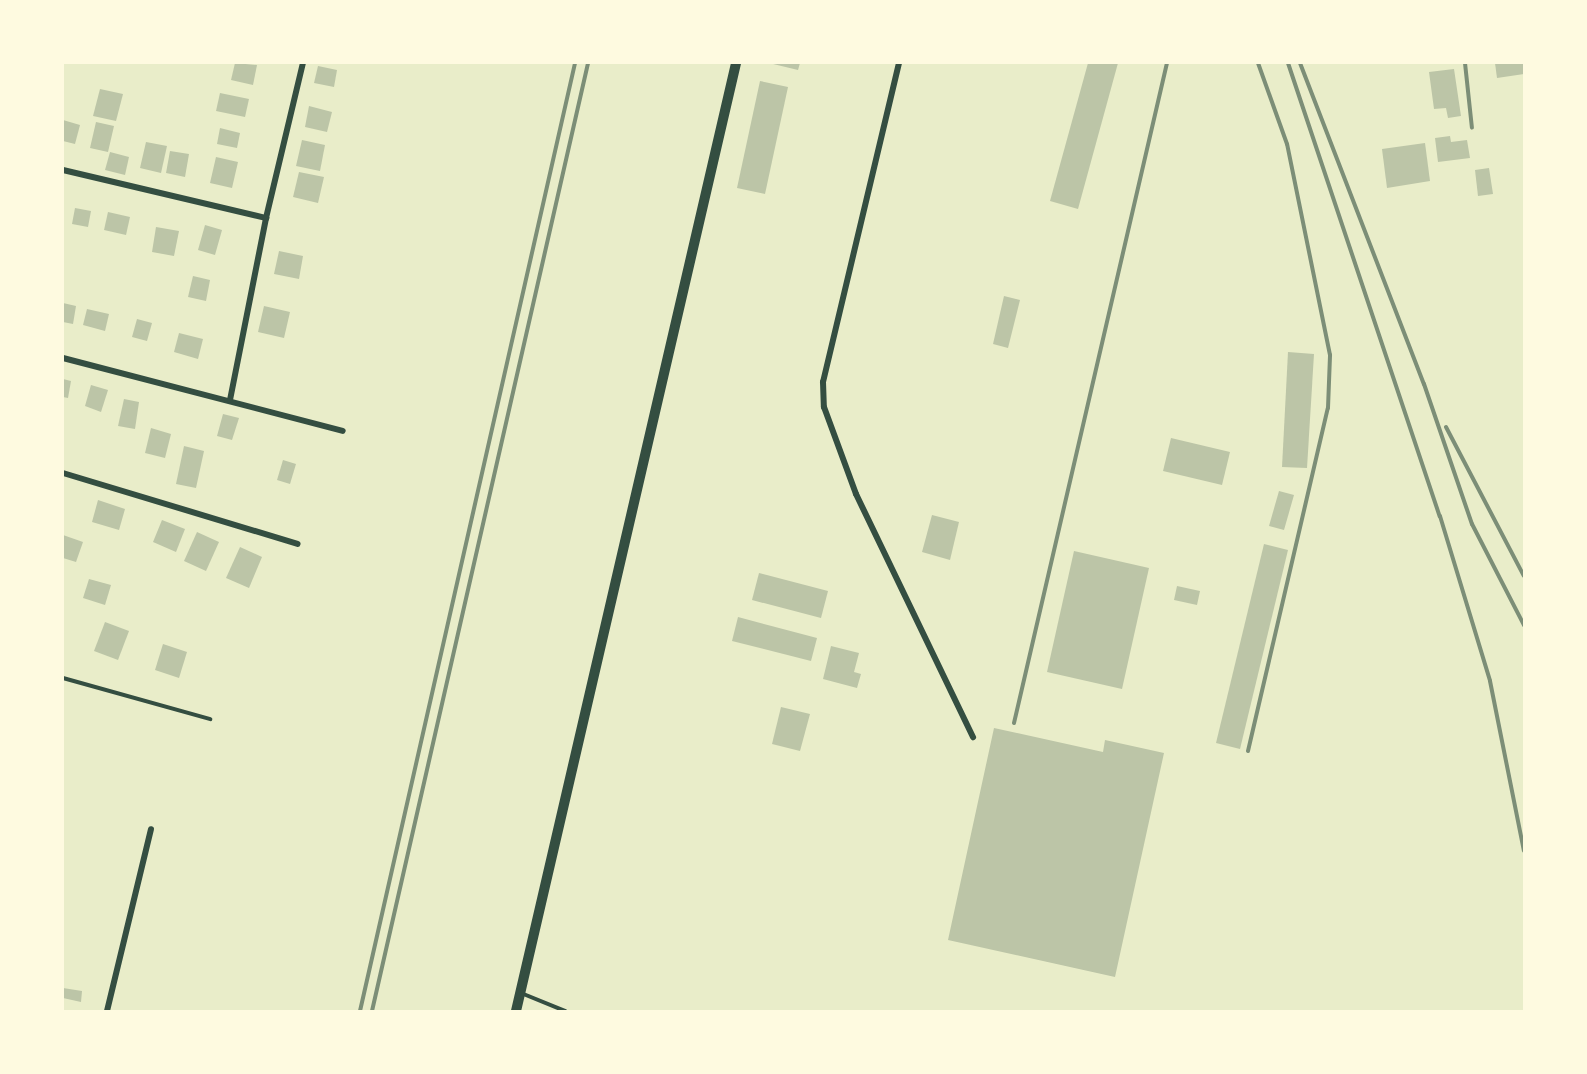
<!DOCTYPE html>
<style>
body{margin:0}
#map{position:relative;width:1587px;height:1074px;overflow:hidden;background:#e9edc9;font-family:"Exo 2",sans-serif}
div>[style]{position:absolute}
.building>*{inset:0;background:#bcc5a7}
.service>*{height:4px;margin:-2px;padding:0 2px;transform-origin:2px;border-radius:2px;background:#344e41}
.minor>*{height:6px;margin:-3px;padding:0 3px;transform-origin:3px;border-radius:3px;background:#344e41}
.secondary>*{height:10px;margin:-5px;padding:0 5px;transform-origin:5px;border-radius:5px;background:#344e41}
.rail>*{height:4px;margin:-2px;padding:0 2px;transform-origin:2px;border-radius:2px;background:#7c8e77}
span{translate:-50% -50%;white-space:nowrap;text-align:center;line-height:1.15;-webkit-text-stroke:4.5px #fefae0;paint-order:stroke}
.frame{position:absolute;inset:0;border:64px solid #fefae0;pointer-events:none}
</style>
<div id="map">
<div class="building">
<i style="clip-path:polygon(235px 63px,257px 65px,253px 85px,231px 80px)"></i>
<i style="clip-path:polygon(769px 63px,800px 63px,798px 70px)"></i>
<i style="clip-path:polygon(1088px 63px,1118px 63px,1078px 209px,1050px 201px)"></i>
<i style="clip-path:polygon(1495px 63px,1524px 63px,1524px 74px,1497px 78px)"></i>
<i style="clip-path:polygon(318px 66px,337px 70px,334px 87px,314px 83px)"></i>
<i style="clip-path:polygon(1454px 69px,1461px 116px,1448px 118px,1446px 108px,1434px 109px,1429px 72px)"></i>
<i style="clip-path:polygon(760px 81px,788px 87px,765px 194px,737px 188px)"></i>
<i style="clip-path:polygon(100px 89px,123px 94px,116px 121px,93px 116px)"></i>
<i style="clip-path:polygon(220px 93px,249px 99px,245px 117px,216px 111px)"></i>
<i style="clip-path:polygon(309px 106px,332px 112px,327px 132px,305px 127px)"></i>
<i style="clip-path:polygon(63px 120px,80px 125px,75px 144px,63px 141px)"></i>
<i style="clip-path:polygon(96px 122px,114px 126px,108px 152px,90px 148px)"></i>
<i style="clip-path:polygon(220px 128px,240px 133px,237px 148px,217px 144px)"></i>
<i style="clip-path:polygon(1450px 136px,1451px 142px,1467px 140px,1470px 158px,1438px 162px,1435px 138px)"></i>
<i style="clip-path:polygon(302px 140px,325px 145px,320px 171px,296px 166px)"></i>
<i style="clip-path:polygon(146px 142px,167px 146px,161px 173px,140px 168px)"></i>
<i style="clip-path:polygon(1425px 143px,1430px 181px,1387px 188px,1382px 149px)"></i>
<i style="clip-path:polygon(170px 151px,189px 154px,185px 177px,166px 173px)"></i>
<i style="clip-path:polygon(110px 152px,129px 157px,125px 175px,105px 170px)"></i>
<i style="clip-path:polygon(216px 157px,238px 162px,232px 188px,210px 183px)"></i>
<i style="clip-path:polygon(1489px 168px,1493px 194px,1478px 196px,1475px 170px)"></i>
<i style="clip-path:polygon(299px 172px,324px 177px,318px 203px,293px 197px)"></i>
<i style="clip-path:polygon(75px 208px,91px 211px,88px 227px,72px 224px)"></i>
<i style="clip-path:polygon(108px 212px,130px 217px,126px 235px,104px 230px)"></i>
<i style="clip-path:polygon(205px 225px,222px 230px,215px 255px,198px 250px)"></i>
<i style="clip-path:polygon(156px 227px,179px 231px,174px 256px,152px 252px)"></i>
<i style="clip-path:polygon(279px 251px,303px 256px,299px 279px,274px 274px)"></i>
<i style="clip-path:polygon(193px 276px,210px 280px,206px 301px,188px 297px)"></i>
<i style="clip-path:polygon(1004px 296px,1020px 300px,1008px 348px,993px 344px)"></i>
<i style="clip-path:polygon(63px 303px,76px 306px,73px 324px,63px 322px)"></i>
<i style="clip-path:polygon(264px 306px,290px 312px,284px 338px,258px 332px)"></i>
<i style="clip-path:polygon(87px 309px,109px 314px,105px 331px,83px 325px)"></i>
<i style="clip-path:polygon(137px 319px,152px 323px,147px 341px,132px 337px)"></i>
<i style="clip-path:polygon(179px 333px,203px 339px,198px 359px,174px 352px)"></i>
<i style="clip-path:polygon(1288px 352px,1314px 354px,1307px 468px,1282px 467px)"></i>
<i style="clip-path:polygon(63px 379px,71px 381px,68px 398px,63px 397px)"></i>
<i style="clip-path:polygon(91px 385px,108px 390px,101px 412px,85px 406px)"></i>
<i style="clip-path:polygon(124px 399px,139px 402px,135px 429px,118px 426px)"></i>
<i style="clip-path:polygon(223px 414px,239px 418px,232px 440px,217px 436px)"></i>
<i style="clip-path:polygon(151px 428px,171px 434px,165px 458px,145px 453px)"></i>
<i style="clip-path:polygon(1171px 438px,1230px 452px,1222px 485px,1163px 471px)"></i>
<i style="clip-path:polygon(184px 446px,204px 451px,196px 488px,176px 484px)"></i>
<i style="clip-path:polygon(283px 460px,296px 464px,290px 484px,277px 480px)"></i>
<i style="clip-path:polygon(1279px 491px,1294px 495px,1284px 530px,1269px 526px)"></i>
<i style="clip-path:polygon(98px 500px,125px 509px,119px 530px,92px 522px)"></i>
<i style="clip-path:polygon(932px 515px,959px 522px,950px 560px,922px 552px)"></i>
<i style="clip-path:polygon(162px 520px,185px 529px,176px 552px,153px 542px)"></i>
<i style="clip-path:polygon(197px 532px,219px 542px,206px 571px,184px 561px)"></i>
<i style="clip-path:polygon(63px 535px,83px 542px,76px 562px,63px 558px)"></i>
<i style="clip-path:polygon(1264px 544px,1288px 550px,1240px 749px,1216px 743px)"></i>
<i style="clip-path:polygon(240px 547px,262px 557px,249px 588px,226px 578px)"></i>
<i style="clip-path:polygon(1074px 551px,1149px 568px,1122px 689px,1047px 672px)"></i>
<i style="clip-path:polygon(759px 573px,828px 591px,821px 618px,752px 600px)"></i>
<i style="clip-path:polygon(89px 579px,111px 585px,105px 605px,83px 598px)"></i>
<i style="clip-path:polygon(1177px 586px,1200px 591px,1197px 605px,1174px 600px)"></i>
<i style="clip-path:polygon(738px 617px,817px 638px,811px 661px,732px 641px)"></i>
<i style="clip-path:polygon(105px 622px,129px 631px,118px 660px,94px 651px)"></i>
<i style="clip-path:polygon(163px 644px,187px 652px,179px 678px,155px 670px)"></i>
<i style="clip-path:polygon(831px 646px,859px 653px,854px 672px,861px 674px,857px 688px,823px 679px)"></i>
<i style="clip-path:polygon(781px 707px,810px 714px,800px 751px,772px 744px)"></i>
<i style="clip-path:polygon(994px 728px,1103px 752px,1105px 740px,1164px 753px,1115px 977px,948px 940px)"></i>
<i style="clip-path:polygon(63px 988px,82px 991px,81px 1002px,63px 998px)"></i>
</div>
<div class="service">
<i style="left:63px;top:678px;width:153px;rotate:15.6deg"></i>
<i style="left:521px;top:993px;width:48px;rotate:22.2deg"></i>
</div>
<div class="minor">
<i style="left:899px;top:63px;width:328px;rotate:103.4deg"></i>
<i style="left:823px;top:382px;width:25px;rotate:88deg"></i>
<i style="left:824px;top:407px;width:93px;rotate:69.8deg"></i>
<i style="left:856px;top:494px;width:270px;rotate:64.3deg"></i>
<i style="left:63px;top:170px;width:209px;rotate:13.3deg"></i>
<i style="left:63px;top:358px;width:289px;rotate:14.6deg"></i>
<i style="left:230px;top:400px;width:186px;rotate:-78.8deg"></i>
<i style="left:266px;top:218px;width:159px;rotate:-76.6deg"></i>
<i style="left:63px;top:473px;width:245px;rotate:16.8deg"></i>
<i style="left:107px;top:1011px;width:187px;rotate:-76.4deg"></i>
</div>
<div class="secondary">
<i style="left:516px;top:1011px;width:973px;rotate:-76.93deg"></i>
</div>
<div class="rail">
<i style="left:1288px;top:63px;width:478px;rotate:71.5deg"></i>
<i style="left:1440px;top:516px;width:172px;rotate:73.1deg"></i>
<i style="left:1490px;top:681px;width:173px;rotate:78.7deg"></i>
<i style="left:1300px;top:63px;width:344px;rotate:68.9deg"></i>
<i style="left:1424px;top:384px;width:148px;rotate:71.1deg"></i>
<i style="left:1472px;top:524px;width:114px;rotate:62.8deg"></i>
<i style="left:1465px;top:63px;width:65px;rotate:83.9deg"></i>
<i style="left:1446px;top:427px;width:168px;rotate:62.4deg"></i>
<i style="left:1014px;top:723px;width:678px;rotate:-76.95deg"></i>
<i style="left:1248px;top:751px;width:352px;rotate:-76.9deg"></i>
<i style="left:1328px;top:408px;width:53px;rotate:-87.8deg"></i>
<i style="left:1330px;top:355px;width:215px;rotate:-101.5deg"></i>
<i style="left:1287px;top:144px;width:86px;rotate:-109.7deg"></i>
<i style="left:360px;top:1011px;width:972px;rotate:-77.22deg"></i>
<i style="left:372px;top:1011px;width:972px;rotate:-77.16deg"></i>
</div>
<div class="frame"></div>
</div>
